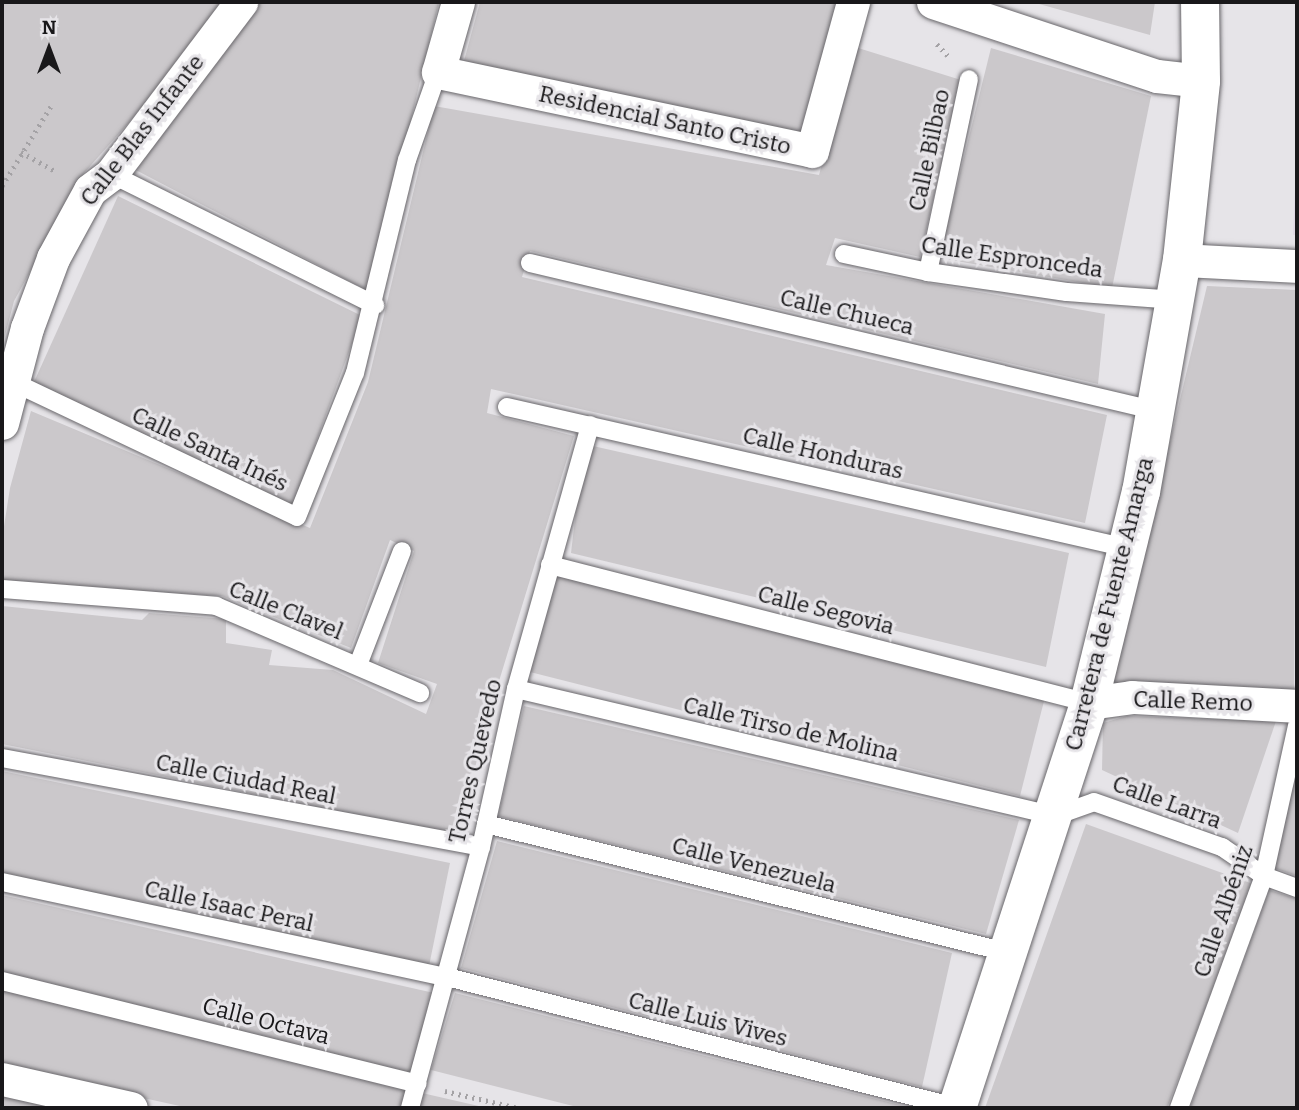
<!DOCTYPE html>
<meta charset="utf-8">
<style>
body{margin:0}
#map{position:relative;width:1299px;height:1110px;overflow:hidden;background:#e6e4e8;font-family:Bitter,serif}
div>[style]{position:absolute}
.built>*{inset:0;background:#e0d9e4}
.building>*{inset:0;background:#cbc8cb}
.path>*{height:4.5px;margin-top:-2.25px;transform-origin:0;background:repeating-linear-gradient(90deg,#a4a2a5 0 2px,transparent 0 7px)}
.roads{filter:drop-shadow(0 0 2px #68666a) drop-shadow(0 0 2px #68666a)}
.lane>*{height:18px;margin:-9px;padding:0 9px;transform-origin:9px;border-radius:9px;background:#fff}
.street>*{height:33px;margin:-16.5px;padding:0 16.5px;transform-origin:16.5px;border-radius:16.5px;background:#fff}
.secondary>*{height:38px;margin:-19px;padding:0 19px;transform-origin:19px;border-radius:19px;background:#fff}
span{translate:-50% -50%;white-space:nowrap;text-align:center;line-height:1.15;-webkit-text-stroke:6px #e6e4e8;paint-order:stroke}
.street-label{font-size:23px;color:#19181a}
.frame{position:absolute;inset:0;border:4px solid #19181a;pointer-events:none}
.north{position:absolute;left:14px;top:14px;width:70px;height:70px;-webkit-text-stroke:5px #e6e4e8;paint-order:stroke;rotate:0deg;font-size:19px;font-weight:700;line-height:28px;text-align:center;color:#19181a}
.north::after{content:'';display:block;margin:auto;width:24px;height:32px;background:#19181a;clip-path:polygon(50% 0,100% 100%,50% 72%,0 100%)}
</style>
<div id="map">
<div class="built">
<i style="clip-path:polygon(1297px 146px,1297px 235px,1293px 235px)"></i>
</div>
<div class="building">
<i style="clip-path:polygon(2px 2px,224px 2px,163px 84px,84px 173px,14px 301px,3px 343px)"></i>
<i style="clip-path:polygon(253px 2px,439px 2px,370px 292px,130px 167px)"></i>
<i style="clip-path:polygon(480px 2px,842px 2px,806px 139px,461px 72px)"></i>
<i style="clip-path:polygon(1032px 2px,1155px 2px,1150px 35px)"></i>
<i style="clip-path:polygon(855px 47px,961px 80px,920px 257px,835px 238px,826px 265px,1105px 314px,1098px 384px,530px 251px,522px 277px,1107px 415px,1085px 523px,491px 389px,487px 413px,574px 436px,492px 704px,457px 835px,2px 744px,2px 606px,142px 620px,149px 613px,226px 619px,226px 643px,272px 650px,269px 665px,333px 670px,426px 714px,437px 684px,378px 663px,414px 551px,390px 540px,351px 648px,222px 596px,2px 583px,2px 539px,10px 488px,31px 411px,310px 528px,368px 382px,434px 106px,819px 175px)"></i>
<i style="clip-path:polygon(991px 48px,1151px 96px,1112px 288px,939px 258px)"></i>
<i style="clip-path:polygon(118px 196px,362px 316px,293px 505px,34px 382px)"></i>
<i style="clip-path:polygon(1207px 286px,1297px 290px,1294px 699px,1111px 690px)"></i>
<i style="clip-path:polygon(584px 444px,1069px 553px,1046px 667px,571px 553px)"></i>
<i style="clip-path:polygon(555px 572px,1045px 697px,1020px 796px,530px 672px)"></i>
<i style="clip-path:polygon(524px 706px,1019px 820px,986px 934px,498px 816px)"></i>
<i style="clip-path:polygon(1127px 716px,1276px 721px,1238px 833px,1102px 770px,1103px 723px)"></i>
<i style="clip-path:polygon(1297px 765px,1297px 876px,1274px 868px)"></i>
<i style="clip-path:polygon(2px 771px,450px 863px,429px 966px,2px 878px)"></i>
<i style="clip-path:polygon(1086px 824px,1253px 884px,1167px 1108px,985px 1108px)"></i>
<i style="clip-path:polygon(497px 841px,952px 953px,922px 1087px,461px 968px)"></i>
<i style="clip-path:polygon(1269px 890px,1297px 899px,1297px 1108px,1190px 1108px)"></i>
<i style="clip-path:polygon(2px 895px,434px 993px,411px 1074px,2px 978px)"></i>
<i style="clip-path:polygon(2px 990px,407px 1088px,403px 1108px,189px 1108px,2px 1067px)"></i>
<i style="clip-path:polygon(455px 993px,908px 1107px,908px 1108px,581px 1108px,431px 1070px)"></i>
<i style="clip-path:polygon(2px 1092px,66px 1108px,2px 1108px)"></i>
<i style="clip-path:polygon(422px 1093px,483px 1107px,483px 1108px,418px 1108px)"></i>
</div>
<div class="path">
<i style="left:937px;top:44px;width:19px;rotate:47deg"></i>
<i style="left:21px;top:152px;width:41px;rotate:29.1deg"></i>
<i style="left:2px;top:186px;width:96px;rotate:-58.6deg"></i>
<i style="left:445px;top:1091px;width:75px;rotate:13.1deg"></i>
</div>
<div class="roads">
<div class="lane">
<i style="left:111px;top:174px;width:295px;rotate:26.4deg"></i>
<i style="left:844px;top:254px;width:86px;rotate:12.1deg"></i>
<i style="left:928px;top:272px;width:140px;rotate:8.2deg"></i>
<i style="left:1067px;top:292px;width:109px;rotate:4.2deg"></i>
<i style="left:530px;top:263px;width:640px;rotate:13.28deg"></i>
<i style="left:928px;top:272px;width:197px;rotate:-78deg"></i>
<i style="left:13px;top:382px;width:314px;rotate:25.4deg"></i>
<i style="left:297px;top:517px;width:155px;rotate:-68.1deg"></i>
<i style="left:355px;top:373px;width:219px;rotate:-76.3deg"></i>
<i style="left:407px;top:160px;width:93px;rotate:-70.6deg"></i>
<i style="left:507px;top:407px;width:636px;rotate:12.81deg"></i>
<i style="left:550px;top:565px;width:556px;rotate:14.36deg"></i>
<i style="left:2px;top:589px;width:215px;rotate:4.5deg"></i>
<i style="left:216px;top:606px;width:222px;rotate:23.1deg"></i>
<i style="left:358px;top:665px;width:122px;rotate:-68.9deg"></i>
<i style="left:516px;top:689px;width:554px;rotate:13.26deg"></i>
<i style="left:1055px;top:816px;width:41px;rotate:-19.7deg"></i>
<i style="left:1094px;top:802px;width:136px;rotate:19.4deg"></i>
<i style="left:1222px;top:847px;width:51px;rotate:34.6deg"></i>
<i style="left:1264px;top:876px;width:35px;rotate:20deg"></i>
<i style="left:2px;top:758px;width:487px;rotate:10.5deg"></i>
<i style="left:486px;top:824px;width:540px;rotate:13.83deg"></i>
<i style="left:2px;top:882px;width:455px;rotate:12.1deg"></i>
<i style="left:447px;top:977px;width:528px;rotate:14.35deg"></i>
<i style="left:2px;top:981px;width:428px;rotate:13.9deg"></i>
<i style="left:410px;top:1108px;width:270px;rotate:-74.8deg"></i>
<i style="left:481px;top:847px;width:162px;rotate:-77.5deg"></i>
<i style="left:516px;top:689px;width:274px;rotate:-74.3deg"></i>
<i style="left:1179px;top:1108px;width:247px;rotate:-69.9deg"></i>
<i style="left:1264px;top:876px;width:154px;rotate:-77.6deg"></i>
</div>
<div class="street">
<i style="left:458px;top:2px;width:73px;rotate:105.9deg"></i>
<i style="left:438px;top:72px;width:382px;rotate:11.9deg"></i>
<i style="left:812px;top:151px;width:155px;rotate:-74.6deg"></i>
<i style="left:933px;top:2px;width:236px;rotate:18.3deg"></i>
<i style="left:1157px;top:76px;width:44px;rotate:6.5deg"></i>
<i style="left:1182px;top:260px;width:115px;rotate:3deg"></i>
<i style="left:2px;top:423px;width:98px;rotate:-75.3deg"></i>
<i style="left:27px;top:328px;width:75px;rotate:-69.6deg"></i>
<i style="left:53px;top:258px;width:77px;rotate:-61.4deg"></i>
<i style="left:90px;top:190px;width:26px;rotate:-37deg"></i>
<i style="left:111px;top:174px;width:216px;rotate:-52.9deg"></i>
<i style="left:1089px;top:703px;width:43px;rotate:-7.9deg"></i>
<i style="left:1132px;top:697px;width:165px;rotate:3.1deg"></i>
<i style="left:2px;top:1079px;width:132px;rotate:12.7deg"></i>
</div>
<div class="secondary">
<i style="left:957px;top:1108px;width:426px;rotate:-71.9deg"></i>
<i style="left:1089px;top:703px;width:217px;rotate:-76.2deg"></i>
<i style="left:1141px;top:492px;width:236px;rotate:-80deg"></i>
<i style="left:1182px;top:260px;width:180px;rotate:-83.9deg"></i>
<i style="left:1201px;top:81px;width:79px;rotate:-90.7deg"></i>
</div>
</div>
<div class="street-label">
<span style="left:665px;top:120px;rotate:12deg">Residencial Santo Cristo</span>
<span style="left:142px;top:130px;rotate:-52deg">Calle Blas Infante</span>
<span style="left:929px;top:150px;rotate:-78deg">Calle Bilbao</span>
<span style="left:1012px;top:257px;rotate:8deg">Calle Espronceda</span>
<span style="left:847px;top:312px;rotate:13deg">Calle Chueca</span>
<span style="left:210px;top:449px;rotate:25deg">Calle Santa Inés</span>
<span style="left:823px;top:453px;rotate:13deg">Calle Honduras</span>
<span style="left:1109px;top:604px;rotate:-76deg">Carretera de Fuente Amarga</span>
<span style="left:286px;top:610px;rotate:22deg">Calle Clavel</span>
<span style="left:826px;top:610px;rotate:14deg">Calle Segovia</span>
<span style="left:1193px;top:701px;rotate:2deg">Calle Remo</span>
<span style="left:791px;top:729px;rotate:13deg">Calle Tirso de Molina</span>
<span style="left:475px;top:761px;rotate:-77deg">Torres Quevedo</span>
<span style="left:246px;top:779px;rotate:11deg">Calle Ciudad Real</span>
<span style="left:1167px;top:802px;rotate:20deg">Calle Larra</span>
<span style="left:754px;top:865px;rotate:14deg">Calle Venezuela</span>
<span style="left:229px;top:906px;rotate:12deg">Calle Isaac Peral</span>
<span style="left:1223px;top:911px;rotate:-71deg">Calle Albéniz</span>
<span style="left:708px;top:1019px;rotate:14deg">Calle Luis Vives</span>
<span style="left:266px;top:1021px;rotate:14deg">Calle Octava</span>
</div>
<div class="frame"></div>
<div class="north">N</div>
</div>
